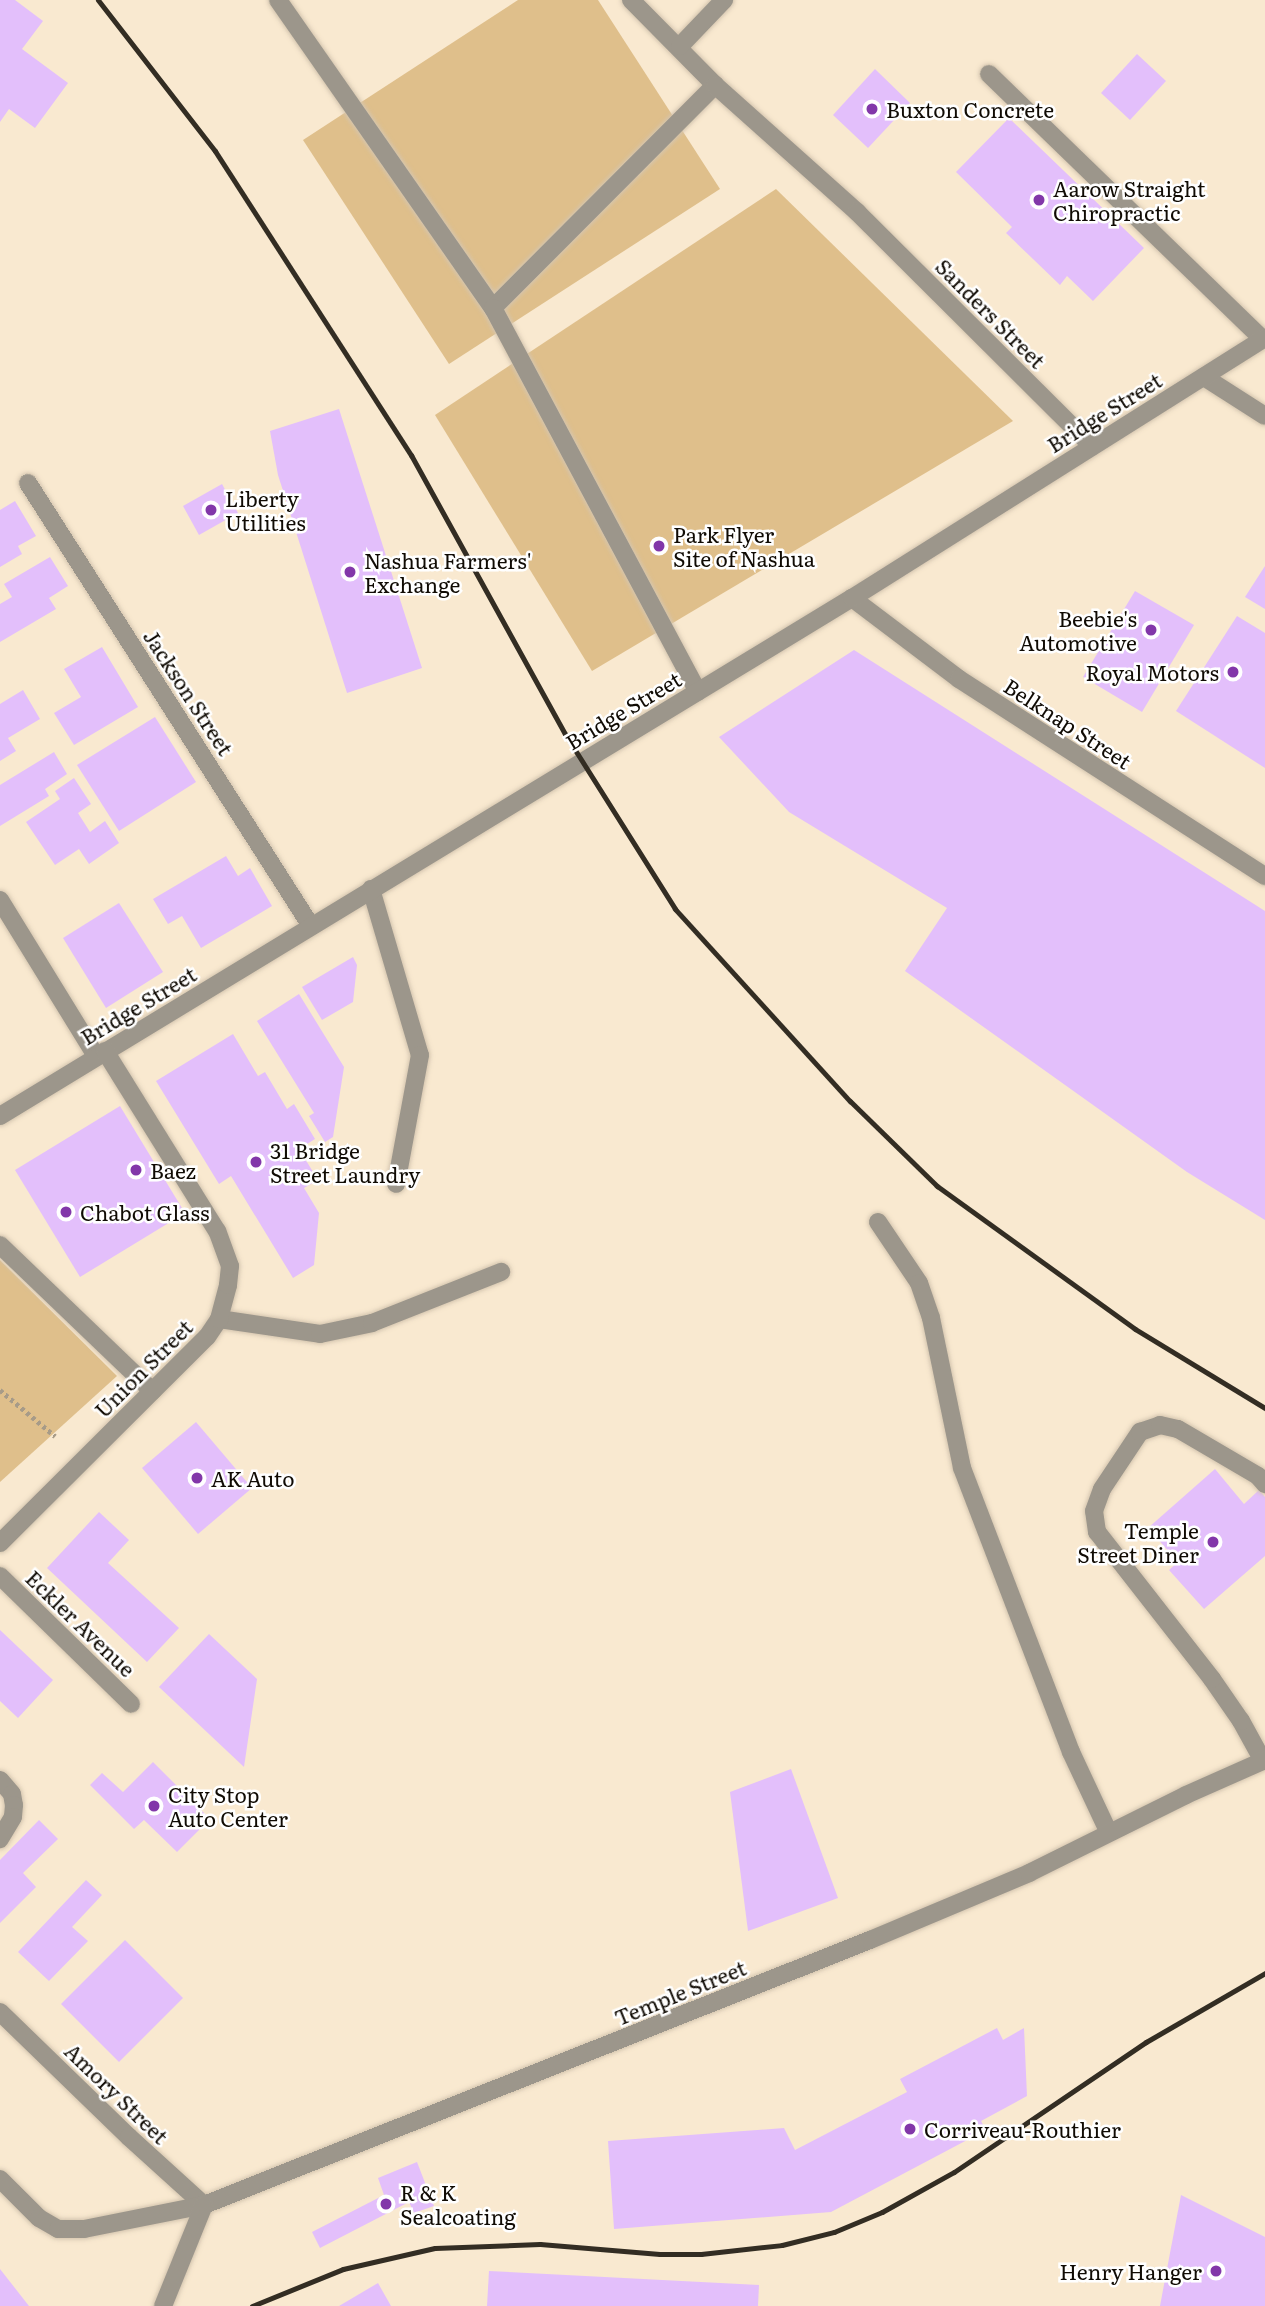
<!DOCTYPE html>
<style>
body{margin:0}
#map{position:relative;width:1265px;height:2306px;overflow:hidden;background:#f9e9d0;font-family:Literata,serif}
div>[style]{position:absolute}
.green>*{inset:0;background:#dfbf8b}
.building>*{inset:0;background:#e3bffb}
.path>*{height:4.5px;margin-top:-2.25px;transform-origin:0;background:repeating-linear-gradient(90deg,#a79b88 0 3.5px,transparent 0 7px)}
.roads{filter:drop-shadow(0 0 2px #d4c5af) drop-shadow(0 0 2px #d4c5af)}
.minor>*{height:18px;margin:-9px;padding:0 9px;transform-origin:9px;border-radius:9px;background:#9c968b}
.rail>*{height:5px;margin:-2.5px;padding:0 2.5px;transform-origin:2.5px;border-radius:2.5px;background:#332d23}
.dots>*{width:19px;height:19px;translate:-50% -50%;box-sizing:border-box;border:4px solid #fff;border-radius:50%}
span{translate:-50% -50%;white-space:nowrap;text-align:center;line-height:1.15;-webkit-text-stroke:5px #fff;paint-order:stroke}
.poi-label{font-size:21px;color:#100b04}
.left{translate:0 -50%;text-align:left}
.right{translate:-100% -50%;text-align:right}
.street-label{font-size:21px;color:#100b04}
</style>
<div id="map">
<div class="green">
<i style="clip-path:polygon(518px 0,598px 0,720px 189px,449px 364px,303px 140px)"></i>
<i style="clip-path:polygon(776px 189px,1013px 421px,592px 671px,435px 415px)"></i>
<i style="clip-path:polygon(0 1260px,117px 1376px,0 1482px)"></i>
</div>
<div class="building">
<i style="clip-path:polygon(0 0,15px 0,43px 21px,22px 49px,68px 83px,35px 128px,9px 109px,0 122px)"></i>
<i style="clip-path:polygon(1137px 54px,1166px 81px,1130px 120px,1101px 93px)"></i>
<i style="clip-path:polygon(875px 69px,910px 103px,868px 148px,833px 115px)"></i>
<i style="clip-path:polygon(1009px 118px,1144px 248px,1093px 301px,1067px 276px,1060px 285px,1006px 233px,1012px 227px,956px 172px)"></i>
<i style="clip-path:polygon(339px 409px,422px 668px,347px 693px,278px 475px,270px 431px)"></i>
<i style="clip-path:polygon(222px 484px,238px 513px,199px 535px,183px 506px)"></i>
<i style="clip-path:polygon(15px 501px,36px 536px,18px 546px,22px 554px,0 567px,0 510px)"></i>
<i style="clip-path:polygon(50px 557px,68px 586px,49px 598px,56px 609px,0 642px,0 604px,12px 597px,4px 584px)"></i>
<i style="clip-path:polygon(1265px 566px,1265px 609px,1245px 597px)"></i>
<i style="clip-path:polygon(1135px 591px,1194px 625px,1142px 712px,1083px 677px)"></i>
<i style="clip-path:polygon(1237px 616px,1265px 633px,1265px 768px,1176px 711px)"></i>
<i style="clip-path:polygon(102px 647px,138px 707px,74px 745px,54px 713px,81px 697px,64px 669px)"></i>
<i style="clip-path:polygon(854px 650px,1265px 911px,1265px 1220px,1187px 1172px,905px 971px,947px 908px,789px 812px,719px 737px)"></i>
<i style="clip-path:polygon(23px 690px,40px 719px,8px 738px,16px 751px,0 761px,0 704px)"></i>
<i style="clip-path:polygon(155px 717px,196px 782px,119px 831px,77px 765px)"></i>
<i style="clip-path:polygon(54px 752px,67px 774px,45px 789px,49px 796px,0 826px,0 785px)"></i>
<i style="clip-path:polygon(74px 778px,91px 804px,78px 813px,90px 832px,105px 821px,119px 843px,89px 864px,79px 849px,55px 865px,26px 822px,60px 799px,55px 791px)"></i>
<i style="clip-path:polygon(226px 856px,238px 876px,250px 868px,272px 906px,201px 948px,182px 916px,168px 924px,153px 899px)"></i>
<i style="clip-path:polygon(119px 903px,163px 972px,106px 1008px,63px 938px)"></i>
<i style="clip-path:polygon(353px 957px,357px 965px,353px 1002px,322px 1020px,302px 987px)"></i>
<i style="clip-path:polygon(299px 994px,344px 1067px,333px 1137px,325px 1142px,309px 1116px,314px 1113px,257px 1021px)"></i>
<i style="clip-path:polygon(233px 1034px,258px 1076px,265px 1072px,287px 1109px,294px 1104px,315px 1139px,299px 1149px,318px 1180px,304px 1188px,319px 1213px,314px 1265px,293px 1278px,231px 1176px,219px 1184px,156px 1081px)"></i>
<i style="clip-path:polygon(120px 1106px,185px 1213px,80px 1277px,15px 1170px)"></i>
<i style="clip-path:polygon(196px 1422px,252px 1488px,198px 1534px,142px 1468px)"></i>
<i style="clip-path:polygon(1215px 1469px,1244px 1504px,1259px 1490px,1265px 1497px,1265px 1556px,1204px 1609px,1169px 1570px,1178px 1562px,1148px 1528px)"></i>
<i style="clip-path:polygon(99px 1512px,129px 1540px,108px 1563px,179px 1628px,147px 1662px,47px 1568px)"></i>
<i style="clip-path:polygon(0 1630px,53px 1680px,18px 1718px,0 1701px)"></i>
<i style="clip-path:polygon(209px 1634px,257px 1679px,244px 1767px,159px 1687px)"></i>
<i style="clip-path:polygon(153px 1762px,210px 1819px,177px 1852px,144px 1820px,134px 1829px,90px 1785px,102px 1773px,123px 1792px)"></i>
<i style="clip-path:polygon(791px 1769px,838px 1898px,748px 1931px,730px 1792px)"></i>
<i style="clip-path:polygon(39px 1820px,58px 1839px,23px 1873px,36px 1887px,0 1923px,0 1860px)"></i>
<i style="clip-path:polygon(86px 1880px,102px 1895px,72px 1927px,88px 1941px,49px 1981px,18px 1952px)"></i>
<i style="clip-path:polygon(125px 1940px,183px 1998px,119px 2062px,61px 2004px)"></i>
<i style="clip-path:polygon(997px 2028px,1003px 2040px,1024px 2028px,1027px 2096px,981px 2121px,986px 2130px,831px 2212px,614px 2229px,608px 2141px,784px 2128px,795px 2150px,907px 2092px,900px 2079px)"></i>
<i style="clip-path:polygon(417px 2162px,434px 2206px,414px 2213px,409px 2202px,320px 2248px,312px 2232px,384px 2195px,378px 2178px)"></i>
<i style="clip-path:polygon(1181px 2195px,1265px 2237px,1265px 2306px,1160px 2306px)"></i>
<i style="clip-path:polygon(0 2269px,29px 2306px,0 2306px)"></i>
<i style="clip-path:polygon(489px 2271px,759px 2285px,758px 2306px,487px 2306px)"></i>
<i style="clip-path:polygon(378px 2283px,391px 2306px,339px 2306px)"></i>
</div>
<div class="path">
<i style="left:0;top:1390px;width:72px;rotate:39.9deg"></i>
</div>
<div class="roads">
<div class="minor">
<i style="left:278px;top:0;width:376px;rotate:55.1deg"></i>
<i style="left:493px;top:308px;width:315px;rotate:-45.1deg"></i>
<i style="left:631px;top:0;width:120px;rotate:45.3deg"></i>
<i style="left:715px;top:85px;width:191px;rotate:41.8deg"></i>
<i style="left:857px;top:212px;width:332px;rotate:44.9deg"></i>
<i style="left:680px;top:46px;width:64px;rotate:-46.3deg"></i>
<i style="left:989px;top:74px;width:380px;rotate:44.1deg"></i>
<i style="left:493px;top:308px;width:435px;rotate:61.9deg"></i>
<i style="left:1204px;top:377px;width:72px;rotate:32.6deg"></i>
<i style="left:28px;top:483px;width:526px;rotate:57.43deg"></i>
<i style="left:852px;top:598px;width:134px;rotate:37.1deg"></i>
<i style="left:959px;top:679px;width:364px;rotate:32.8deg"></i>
<i style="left:371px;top:889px;width:173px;rotate:73.6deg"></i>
<i style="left:420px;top:1055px;width:131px;rotate:100.5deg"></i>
<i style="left:0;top:900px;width:183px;rotate:58.4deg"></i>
<i style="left:0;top:1116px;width:997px;rotate:-31.3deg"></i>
<i style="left:852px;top:598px;width:488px;rotate:-32.2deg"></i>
<i style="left:878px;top:1222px;width:73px;rotate:56.1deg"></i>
<i style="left:919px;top:1283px;width:37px;rotate:71deg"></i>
<i style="left:931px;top:1318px;width:153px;rotate:78.3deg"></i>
<i style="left:962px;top:1468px;width:304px;rotate:69deg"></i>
<i style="left:1071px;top:1752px;width:89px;rotate:64.9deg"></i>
<i style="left:0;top:1245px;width:211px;rotate:43.8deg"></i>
<i style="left:219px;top:1319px;width:102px;rotate:8.4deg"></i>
<i style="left:320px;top:1334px;width:53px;rotate:-11.9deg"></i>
<i style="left:372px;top:1323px;width:139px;rotate:-21.6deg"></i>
<i style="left:0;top:1543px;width:292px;rotate:-44.9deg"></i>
<i style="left:207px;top:1337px;width:22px;rotate:-56deg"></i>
<i style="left:219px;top:1319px;width:35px;rotate:-75deg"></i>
<i style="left:228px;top:1285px;width:19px;rotate:-84deg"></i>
<i style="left:230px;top:1266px;width:37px;rotate:-110deg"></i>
<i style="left:217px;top:1231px;width:212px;rotate:-121.9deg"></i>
<i style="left:0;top:1576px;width:183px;rotate:44.3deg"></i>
<i style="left:1263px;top:1761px;width:46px;rotate:-118.8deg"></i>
<i style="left:1241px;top:1721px;width:51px;rotate:-124.6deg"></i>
<i style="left:1212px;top:1679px;width:187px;rotate:-128deg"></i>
<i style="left:1097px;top:1532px;width:21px;rotate:-98deg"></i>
<i style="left:1094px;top:1511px;width:23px;rotate:-70deg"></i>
<i style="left:1102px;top:1489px;width:69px;rotate:-56.3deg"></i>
<i style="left:1140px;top:1432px;width:21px;rotate:-19deg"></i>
<i style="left:1160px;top:1425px;width:18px;rotate:13deg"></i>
<i style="left:1178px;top:1429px;width:93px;rotate:30.4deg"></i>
<i style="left:1258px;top:1476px;width:11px;rotate:49deg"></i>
<i style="left:0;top:1780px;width:18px;rotate:49deg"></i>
<i style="left:12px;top:1794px;width:11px;rotate:80deg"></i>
<i style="left:14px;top:1805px;width:12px;rotate:95deg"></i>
<i style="left:13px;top:1817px;width:26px;rotate:121deg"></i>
<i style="left:0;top:2012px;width:180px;rotate:44.1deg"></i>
<i style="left:129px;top:2137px;width:101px;rotate:42.2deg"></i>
<i style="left:0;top:2179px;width:55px;rotate:45deg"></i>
<i style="left:39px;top:2218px;width:22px;rotate:30deg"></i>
<i style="left:58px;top:2229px;width:26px"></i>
<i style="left:84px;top:2229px;width:122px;rotate:-11.3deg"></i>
<i style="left:204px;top:2205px;width:717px;rotate:-21.7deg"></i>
<i style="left:870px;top:1940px;width:173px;rotate:-22.8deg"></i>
<i style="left:1029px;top:1873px;width:175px;rotate:-26.4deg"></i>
<i style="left:1186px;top:1795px;width:86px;rotate:-23.9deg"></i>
<i style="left:163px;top:2306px;width:109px;rotate:-67.9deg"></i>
</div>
</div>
<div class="rail">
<i style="left:98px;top:0;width:191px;rotate:52.2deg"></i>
<i style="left:215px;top:151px;width:362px;rotate:57.2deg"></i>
<i style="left:411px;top:455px;width:319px;rotate:61.1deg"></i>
<i style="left:565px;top:734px;width:207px;rotate:57.8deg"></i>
<i style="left:675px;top:909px;width:260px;rotate:47.7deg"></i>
<i style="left:850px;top:1101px;width:122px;rotate:44.3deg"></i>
<i style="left:937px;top:1186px;width:244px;rotate:35.8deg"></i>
<i style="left:1135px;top:1329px;width:152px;rotate:31.3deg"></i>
<i style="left:252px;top:2306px;width:98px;rotate:-22.1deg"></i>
<i style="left:343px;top:2269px;width:94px;rotate:-12.9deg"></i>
<i style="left:435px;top:2248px;width:105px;rotate:-2.2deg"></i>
<i style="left:540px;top:2244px;width:120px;rotate:4.8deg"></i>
<i style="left:660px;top:2254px;width:41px"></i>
<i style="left:701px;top:2254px;width:81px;rotate:-6.3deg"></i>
<i style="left:782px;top:2245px;width:54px;rotate:-14deg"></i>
<i style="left:834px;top:2232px;width:52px;rotate:-22.6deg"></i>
<i style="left:882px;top:2212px;width:82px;rotate:-29.1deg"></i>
<i style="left:954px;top:2172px;width:232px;rotate:-34.1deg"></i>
<i style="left:1146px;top:2042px;width:138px;rotate:-30.1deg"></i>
</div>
<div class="dots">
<i style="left:872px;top:109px;background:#8237a9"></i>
<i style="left:1039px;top:200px;background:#8237a9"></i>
<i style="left:211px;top:510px;background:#8237a9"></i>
<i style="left:659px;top:546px;background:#8237a9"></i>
<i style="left:350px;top:572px;background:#8237a9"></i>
<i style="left:1151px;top:630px;background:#8237a9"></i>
<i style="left:1233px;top:672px;background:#8237a9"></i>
<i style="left:256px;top:1162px;background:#8237a9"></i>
<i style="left:136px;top:1170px;background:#8237a9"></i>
<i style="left:66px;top:1212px;background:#8237a9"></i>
<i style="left:197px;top:1478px;background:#8237a9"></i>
<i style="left:1213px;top:1542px;background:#8237a9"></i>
<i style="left:154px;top:1806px;background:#8237a9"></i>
<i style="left:910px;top:2129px;background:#8237a9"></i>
<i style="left:386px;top:2204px;background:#8237a9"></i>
<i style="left:1216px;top:2271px;background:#8237a9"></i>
</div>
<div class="poi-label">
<span class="left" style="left:886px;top:109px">Buxton Concrete</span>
<span class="left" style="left:1053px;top:200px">Aarow Straight<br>Chiropractic</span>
<span class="left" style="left:225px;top:510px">Liberty<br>Utilities</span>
<span class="left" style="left:673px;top:546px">Park Flyer<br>Site of Nashua</span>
<span class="left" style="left:364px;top:572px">Nashua Farmers'<br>Exchange</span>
<span class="right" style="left:1137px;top:630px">Beebie's<br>Automotive</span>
<span class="right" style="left:1219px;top:672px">Royal Motors</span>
<span class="left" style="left:270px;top:1162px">31 Bridge<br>Street Laundry</span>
<span class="left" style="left:150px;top:1170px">Baez</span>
<span class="left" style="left:80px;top:1212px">Chabot Glass</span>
<span class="left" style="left:211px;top:1478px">AK Auto</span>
<span class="right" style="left:1199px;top:1542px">Temple<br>Street Diner</span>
<span class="left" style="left:168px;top:1806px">City Stop<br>Auto Center</span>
<span class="left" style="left:924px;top:2129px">Corriveau-Routhier</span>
<span class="left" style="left:400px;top:2204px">R &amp; K<br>Sealcoating</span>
<span class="right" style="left:1202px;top:2271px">Henry Hanger</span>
</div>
<div class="street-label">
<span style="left:991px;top:313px;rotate:45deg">Sanders Street</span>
<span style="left:1104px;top:412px;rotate:-32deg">Bridge Street</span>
<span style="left:189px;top:692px;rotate:57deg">Jackson Street</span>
<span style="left:623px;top:710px;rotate:-31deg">Bridge Street</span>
<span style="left:1068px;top:723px;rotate:33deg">Belknap Street</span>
<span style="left:138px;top:1005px;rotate:-31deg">Bridge Street</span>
<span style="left:143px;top:1368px;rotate:-45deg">Union Street</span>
<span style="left:81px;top:1623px;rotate:44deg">Eckler Avenue</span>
<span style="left:680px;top:1992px;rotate:-22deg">Temple Street</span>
<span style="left:117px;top:2093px;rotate:44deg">Amory Street</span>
</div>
</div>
